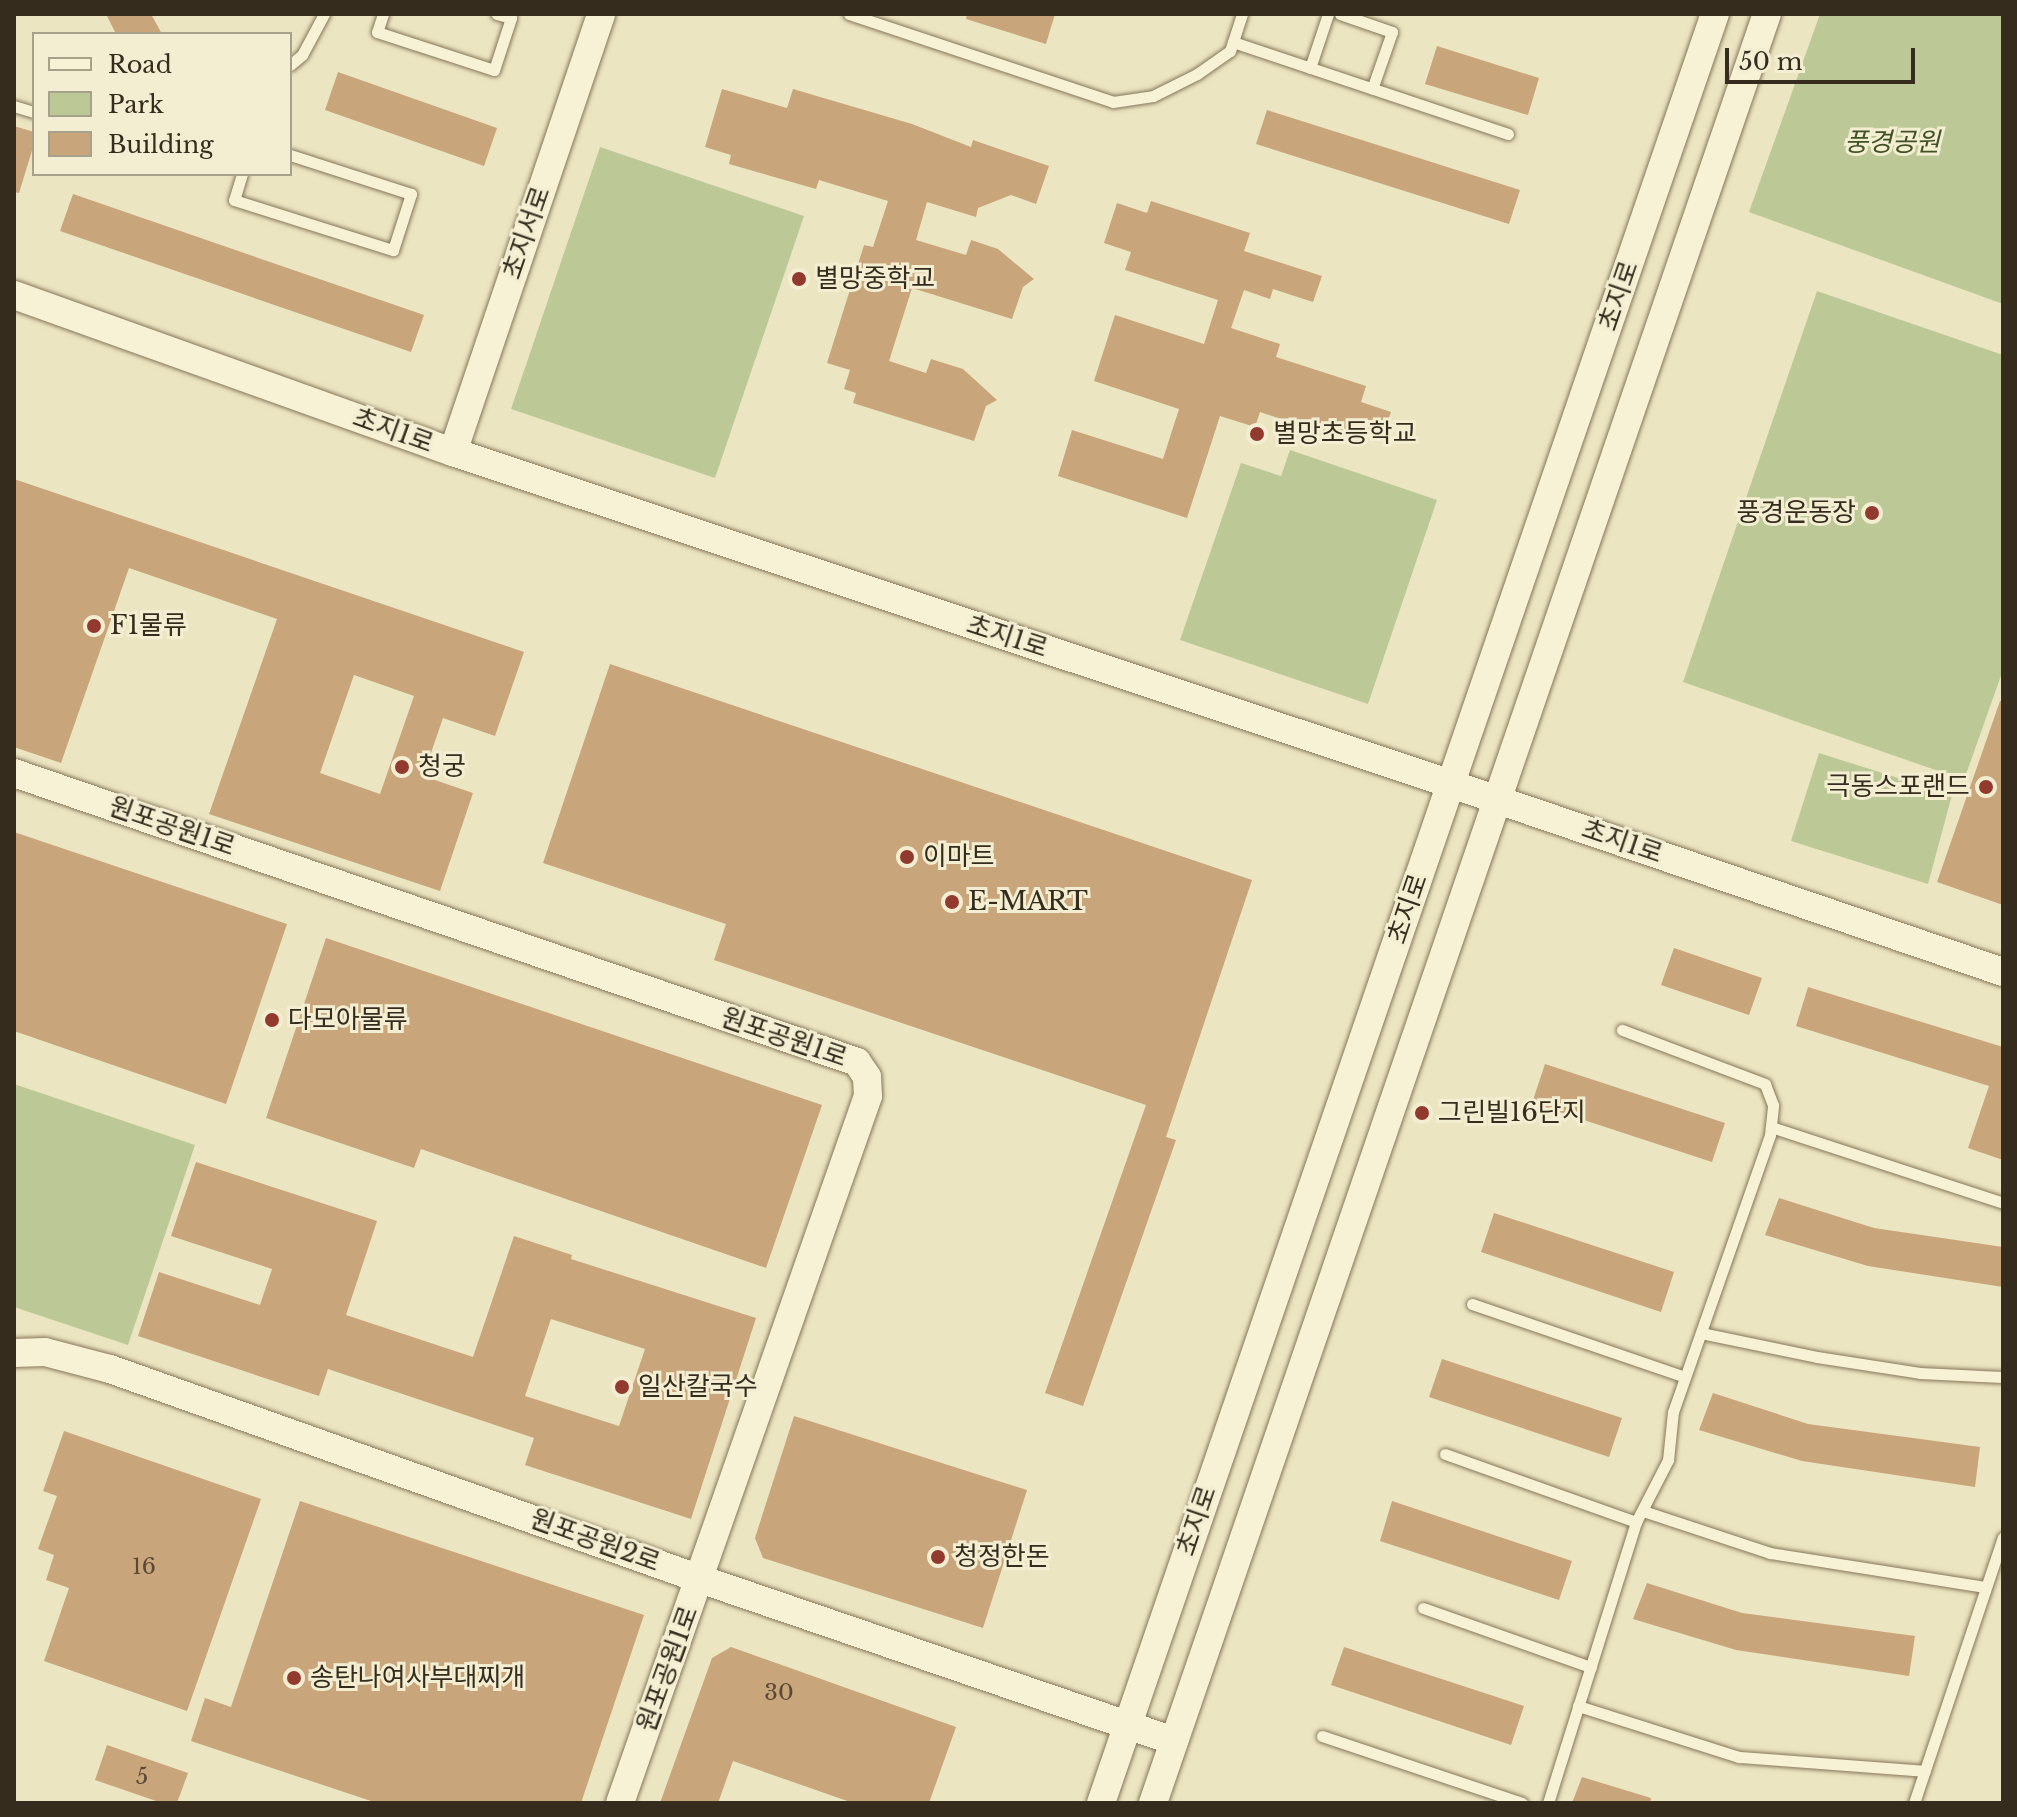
<!DOCTYPE html>
<meta charset="utf-8">
<style>
body{margin:0}
#map{position:relative;width:2017px;height:1817px;overflow:hidden;background:#ece5c2;font-family:"Libre Baskerville","Noto Sans KR",serif}
div>[style]{position:absolute}
.green>*{inset:0;background:#bcc997}
.building>*{inset:0;background:#c8a57a}
.roads{filter:drop-shadow(0 0 2px #85775a) drop-shadow(0 0 2px #85775a)}
.service>*{height:11px;margin:-5.5px;padding:0 5.5px;transform-origin:5.5px;border-radius:5.5px;background:#f7f2d5}
.tertiary>*{height:28px;margin:-14px;padding:0 14px;transform-origin:14px;border-radius:14px;background:#f7f2d5}
.dots>*{width:22px;height:22px;translate:-50% -50%;box-sizing:border-box;border:4px solid #f3eed2;border-radius:50%}
span{translate:-50% -50%;white-space:nowrap;text-align:center;line-height:1.15;-webkit-text-stroke:6px #f3eed2;paint-order:stroke}
.number-label{font-size:22px;color:#5a4a35}
.number-label span{-webkit-text-stroke-width:0}
.park-label{font-size:26px;color:#405125;font-style:italic}
.street-label{font-size:26px;color:#352c1e}
.poi-label{font-size:26px;color:#352c1e}
.left{translate:0 -50%;text-align:left}
.right{translate:-100% -50%;text-align:right}
.frame{position:absolute;inset:0;border:16px solid #352c1e;pointer-events:none}
.legend{position:absolute;left:32px;top:32px;width:260px;height:144px;box-sizing:border-box;background:#f3eed2;border:2px solid #a7a08a;margin:0;padding:10px 14px;list-style:none;font-size:24px;color:#352c1e}
.legend li{display:flex;align-items:center;gap:16px;height:40px}
.legend b{width:40px;border:2px solid #a7a08a}
.scale{position:absolute;left:1725px;top:48px;width:190px;height:36px;box-sizing:border-box;border:4px solid #352c1e;border-top:0;padding-left:10px;font-size:24px;line-height:28px;white-space:nowrap;color:#352c1e;-webkit-text-stroke:6px #f3eed2;paint-order:stroke}
</style>
<div id="map">
<div class="green">
<i style="clip-path:polygon(1820px 14px,2003px 14px,2003px 304px,1749px 212px)"></i>
<i style="clip-path:polygon(600px 147px,804px 216px,715px 478px,511px 409px)"></i>
<i style="clip-path:polygon(1817px 291px,2003px 355px,2003px 670px,1964px 780px,1683px 682px)"></i>
<i style="clip-path:polygon(1290px 450px,1437px 500px,1368px 704px,1180px 640px,1241px 463px,1281px 476px)"></i>
<i style="clip-path:polygon(1819px 753px,1952px 795px,1928px 884px,1791px 841px)"></i>
<i style="clip-path:polygon(14px 1084px,195px 1145px,128px 1345px,14px 1307px)"></i>
</div>
<div class="building">
<i style="clip-path:polygon(106px 14px,151px 14px,162px 34px,116px 34px)"></i>
<i style="clip-path:polygon(967px 14px,1055px 14px,1046px 44px,966px 19px)"></i>
<i style="clip-path:polygon(1437px 46px,1539px 78px,1528px 115px,1425px 84px)"></i>
<i style="clip-path:polygon(338px 72px,497px 128px,484px 166px,325px 110px)"></i>
<i style="clip-path:polygon(722px 89px,787px 108px,793px 89px,912px 124px,971px 147px,973px 140px,1049px 166px,1036px 204px,1011px 195px,978px 208px,976px 217px,927px 202px,916px 240px,966px 255px,971px 240px,998px 249px,1034px 279px,1023px 287px,1012px 319px,912px 288px,889px 361px,926px 373px,931px 359px,963px 369px,997px 400px,986px 406px,974px 441px,853px 403px,856px 393px,844px 389px,850px 370px,827px 363px,864px 245px,873px 247px,888px 201px,819px 180px,816px 189px,729px 164px,731px 155px,705px 147px)"></i>
<i style="clip-path:polygon(1267px 110px,1520px 190px,1509px 224px,1256px 144px)"></i>
<i style="clip-path:polygon(14px 126px,34px 132px,34px 144px,19px 193px,14px 192px)"></i>
<i style="clip-path:polygon(73px 194px,424px 315px,411px 352px,60px 231px)"></i>
<i style="clip-path:polygon(1151px 201px,1250px 233px,1244px 251px,1322px 276px,1313px 302px,1273px 289px,1270px 299px,1244px 290px,1231px 328px,1280px 344px,1276px 357px,1366px 386px,1361px 402px,1391px 412px,1383px 435px,1353px 426px,1348px 441px,1260px 412px,1255px 427px,1220px 416px,1187px 518px,1058px 476px,1072px 430px,1163px 459px,1179px 409px,1094px 381px,1115px 315px,1204px 344px,1218px 300px,1125px 270px,1131px 252px,1104px 243px,1117px 203px,1147px 213px)"></i>
<i style="clip-path:polygon(evenodd,14px 479px,524px 652px,495px 736px,443px 718px,423px 776px,473px 793px,440px 891px,209px 814px,277px 619px,129px 568px,61px 763px,14px 747px,14px 479px,354px 675px,414px 696px,380px 794px,320px 773px,354px 675px)"></i>
<i style="clip-path:polygon(610px 664px,1252px 880px,1166px 1137px,1176px 1140px,1083px 1406px,1045px 1393px,1146px 1105px,714px 960px,726px 924px,543px 863px)"></i>
<i style="clip-path:polygon(2000px 701px,2003px 702px,2003px 905px,1937px 882px)"></i>
<i style="clip-path:polygon(14px 832px,287px 924px,226px 1104px,14px 1031px)"></i>
<i style="clip-path:polygon(326px 938px,822px 1105px,766px 1268px,421px 1149px,414px 1168px,266px 1118px)"></i>
<i style="clip-path:polygon(1674px 948px,1762px 978px,1749px 1015px,1661px 985px)"></i>
<i style="clip-path:polygon(1808px 987px,2003px 1047px,2003px 1160px,1968px 1148px,1989px 1086px,1796px 1026px)"></i>
<i style="clip-path:polygon(1545px 1064px,1725px 1123px,1712px 1162px,1532px 1103px)"></i>
<i style="clip-path:polygon(evenodd,196px 1162px,377px 1221px,346px 1315px,473px 1357px,514px 1236px,572px 1255px,571px 1259px,756px 1318px,691px 1519px,525px 1465px,534px 1438px,328px 1369px,319px 1396px,138px 1336px,159px 1272px,260px 1305px,272px 1269px,171px 1236px,196px 1162px,551px 1319px,645px 1349px,619px 1426px,525px 1396px,551px 1319px)"></i>
<i style="clip-path:polygon(1779px 1198px,1874px 1228px,2003px 1247px,2003px 1287px,1868px 1266px,1765px 1235px)"></i>
<i style="clip-path:polygon(1494px 1213px,1674px 1272px,1661px 1312px,1481px 1252px)"></i>
<i style="clip-path:polygon(1442px 1359px,1622px 1418px,1609px 1457px,1429px 1397px)"></i>
<i style="clip-path:polygon(1713px 1393px,1808px 1424px,1980px 1447px,1975px 1487px,1802px 1461px,1699px 1430px)"></i>
<i style="clip-path:polygon(794px 1416px,1027px 1490px,983px 1628px,763px 1558px,755px 1538px)"></i>
<i style="clip-path:polygon(64px 1431px,261px 1499px,187px 1711px,44px 1661px,69px 1588px,46px 1580px,54px 1555px,38px 1549px,57px 1496px,43px 1491px)"></i>
<i style="clip-path:polygon(300px 1501px,644px 1615px,581px 1803px,377px 1803px,191px 1741px,205px 1698px,231px 1707px)"></i>
<i style="clip-path:polygon(1392px 1501px,1572px 1561px,1559px 1600px,1380px 1541px)"></i>
<i style="clip-path:polygon(1647px 1583px,1742px 1613px,1915px 1636px,1909px 1676px,1736px 1650px,1633px 1619px)"></i>
<i style="clip-path:polygon(731px 1647px,956px 1727px,929px 1803px,853px 1803px,733px 1761px,718px 1803px,660px 1803px,712px 1658px)"></i>
<i style="clip-path:polygon(1344px 1647px,1524px 1706px,1511px 1745px,1331px 1685px)"></i>
<i style="clip-path:polygon(107px 1745px,188px 1773px,177px 1803px,162px 1803px,95px 1780px)"></i>
<i style="clip-path:polygon(1582px 1777px,1651px 1798px,1650px 1803px,1572px 1803px)"></i>
</div>
<div class="roads">
<div class="service">
<i style="left:383px;top:14px;width:19px;rotate:108deg"></i>
<i style="left:377px;top:32px;width:123px;rotate:18deg"></i>
<i style="left:494px;top:70px;width:55px;rotate:-71.9deg"></i>
<i style="left:511px;top:18px;width:15px;rotate:-164deg"></i>
<i style="left:849px;top:14px;width:278px;rotate:18.4deg"></i>
<i style="left:1113px;top:102px;width:40px;rotate:-8.5deg"></i>
<i style="left:1153px;top:96px;width:49px;rotate:-26.6deg"></i>
<i style="left:1197px;top:74px;width:40px;rotate:-34.9deg"></i>
<i style="left:1230px;top:51px;width:39px;rotate:-72deg"></i>
<i style="left:1340px;top:14px;width:55px;rotate:19.1deg"></i>
<i style="left:1392px;top:32px;width:60px;rotate:109.3deg"></i>
<i style="left:1233px;top:42px;width:290px;rotate:18.5deg"></i>
<i style="left:290px;top:65px;width:16px;rotate:-40deg"></i>
<i style="left:302px;top:55px;width:47px;rotate:-61.8deg"></i>
<i style="left:1310px;top:68px;width:57px;rotate:-71.6deg"></i>
<i style="left:14px;top:106px;width:21px;rotate:17deg"></i>
<i style="left:242px;top:174px;width:27px;rotate:107deg"></i>
<i style="left:234px;top:200px;width:167px;rotate:17.5deg"></i>
<i style="left:393px;top:250px;width:59px;rotate:-72.2deg"></i>
<i style="left:411px;top:194px;width:127px;rotate:-162.1deg"></i>
<i style="left:1771px;top:1127px;width:244px;rotate:18.1deg"></i>
<i style="left:1472px;top:1304px;width:225px;rotate:18.9deg"></i>
<i style="left:1701px;top:1333px;width:118px;rotate:11.7deg"></i>
<i style="left:1817px;top:1357px;width:104px;rotate:8.8deg"></i>
<i style="left:1920px;top:1373px;width:83px;rotate:2.8deg"></i>
<i style="left:1445px;top:1454px;width:203px;rotate:19.6deg"></i>
<i style="left:1643px;top:1511px;width:134px;rotate:18.3deg"></i>
<i style="left:1770px;top:1553px;width:217px;rotate:9deg"></i>
<i style="left:1423px;top:1608px;width:178px;rotate:19.4deg"></i>
<i style="left:1578px;top:1706px;width:169px;rotate:17.6deg"></i>
<i style="left:1739px;top:1757px;width:186px;rotate:4.3deg"></i>
<i style="left:1322px;top:1736px;width:211px;rotate:18.5deg"></i>
<i style="left:1548px;top:1803px;width:294px;rotate:-72.6deg"></i>
<i style="left:1636px;top:1522px;width:70px;rotate:-62.7deg"></i>
<i style="left:1668px;top:1460px;width:48px;rotate:-84.1deg"></i>
<i style="left:1673px;top:1412px;width:293px;rotate:-70.7deg"></i>
<i style="left:1770px;top:1135px;width:30px;rotate:-84deg"></i>
<i style="left:1773px;top:1105px;width:22px;rotate:-111deg"></i>
<i style="left:1765px;top:1084px;width:153px;rotate:-159.3deg"></i>
<i style="left:1914px;top:1803px;width:280px;rotate:-71.5deg"></i>
</div>
<div class="tertiary">
<i style="left:14px;top:295px;width:466px;rotate:19.7deg"></i>
<i style="left:453px;top:452px;width:1052px;rotate:18.4deg"></i>
<i style="left:1451px;top:784px;width:583px;rotate:18.81deg"></i>
<i style="left:453px;top:452px;width:462px;rotate:-71.3deg"></i>
<i style="left:14px;top:773px;width:891px;rotate:18.92deg"></i>
<i style="left:857px;top:1062px;width:18px;rotate:56deg"></i>
<i style="left:867px;top:1077px;width:19px;rotate:87deg"></i>
<i style="left:868px;top:1096px;width:749px;rotate:109.33deg"></i>
<i style="left:14px;top:1353px;width:31px;rotate:-2deg"></i>
<i style="left:45px;top:1352px;width:67px;rotate:14.7deg"></i>
<i style="left:110px;top:1369px;width:626px;rotate:19.59deg"></i>
<i style="left:700px;top:1579px;width:501px;rotate:18.87deg"></i>
<i style="left:1101px;top:1803px;width:1891px;rotate:-71.06deg"></i>
<i style="left:1153px;top:1803px;width:1891px;rotate:-71.06deg"></i>
</div>
</div>
<div class="dots">
<i style="left:799px;top:279px;background:#913a2d"></i>
<i style="left:1257px;top:434px;background:#913a2d"></i>
<i style="left:1872px;top:513px;background:#913a2d"></i>
<i style="left:94px;top:626px;background:#913a2d"></i>
<i style="left:402px;top:767px;background:#913a2d"></i>
<i style="left:1986px;top:787px;background:#913a2d"></i>
<i style="left:907px;top:857px;background:#913a2d"></i>
<i style="left:952px;top:902px;background:#913a2d"></i>
<i style="left:272px;top:1020px;background:#913a2d"></i>
<i style="left:1422px;top:1113px;background:#913a2d"></i>
<i style="left:622px;top:1387px;background:#913a2d"></i>
<i style="left:938px;top:1557px;background:#913a2d"></i>
<i style="left:294px;top:1678px;background:#913a2d"></i>
</div>
<div class="number-label">
<span style="left:144px;top:1567px">16</span>
<span style="left:779px;top:1693px">30</span>
<span style="left:142px;top:1777px">5</span>
</div>
<div class="park-label">
<span style="left:1892px;top:143px">풍경공원</span>
</div>
<div class="street-label">
<span style="left:527px;top:233px;rotate:-71deg">초지서로</span>
<span style="left:1619px;top:296px;rotate:-71deg">초지로</span>
<span style="left:393px;top:431px;rotate:20deg">초지1로</span>
<span style="left:1007px;top:637px;rotate:18deg">초지1로</span>
<span style="left:172px;top:827px;rotate:19deg">원포공원1로</span>
<span style="left:1622px;top:842px;rotate:19deg">초지1로</span>
<span style="left:1408px;top:909px;rotate:-71deg">초지로</span>
<span style="left:784px;top:1038px;rotate:19deg">원포공원1로</span>
<span style="left:1197px;top:1521px;rotate:-71deg">초지로</span>
<span style="left:595px;top:1541px;rotate:20deg">원포공원2로</span>
<span style="left:668px;top:1669px;rotate:-70deg">원포공원1로</span>
</div>
<div class="poi-label">
<span class="left" style="left:815px;top:279px">별망중학교</span>
<span class="left" style="left:1273px;top:434px">별망초등학교</span>
<span class="right" style="left:1856px;top:513px">풍경운동장</span>
<span class="left" style="left:110px;top:626px">F1물류</span>
<span class="left" style="left:418px;top:767px">청궁</span>
<span class="right" style="left:1970px;top:787px">극동스포랜드</span>
<span class="left" style="left:923px;top:857px">이마트</span>
<span class="left" style="left:968px;top:902px">E-MART</span>
<span class="left" style="left:288px;top:1020px">다모아물류</span>
<span class="left" style="left:1438px;top:1113px">그린빌16단지</span>
<span class="left" style="left:638px;top:1387px">일산칼국수</span>
<span class="left" style="left:954px;top:1557px">청정한돈</span>
<span class="left" style="left:310px;top:1678px">송탄나여사부대찌개</span>
</div>
<div class="frame"></div>
<ul class="legend">
<li><b style="height:10px;background:#f7f2d5"></b>Road</li>
<li><b style="height:22px;background:#bcc997"></b>Park</li>
<li><b style="height:22px;background:#c8a57a"></b>Building</li>
</ul>
<div class="scale">50 m</div>
</div>
